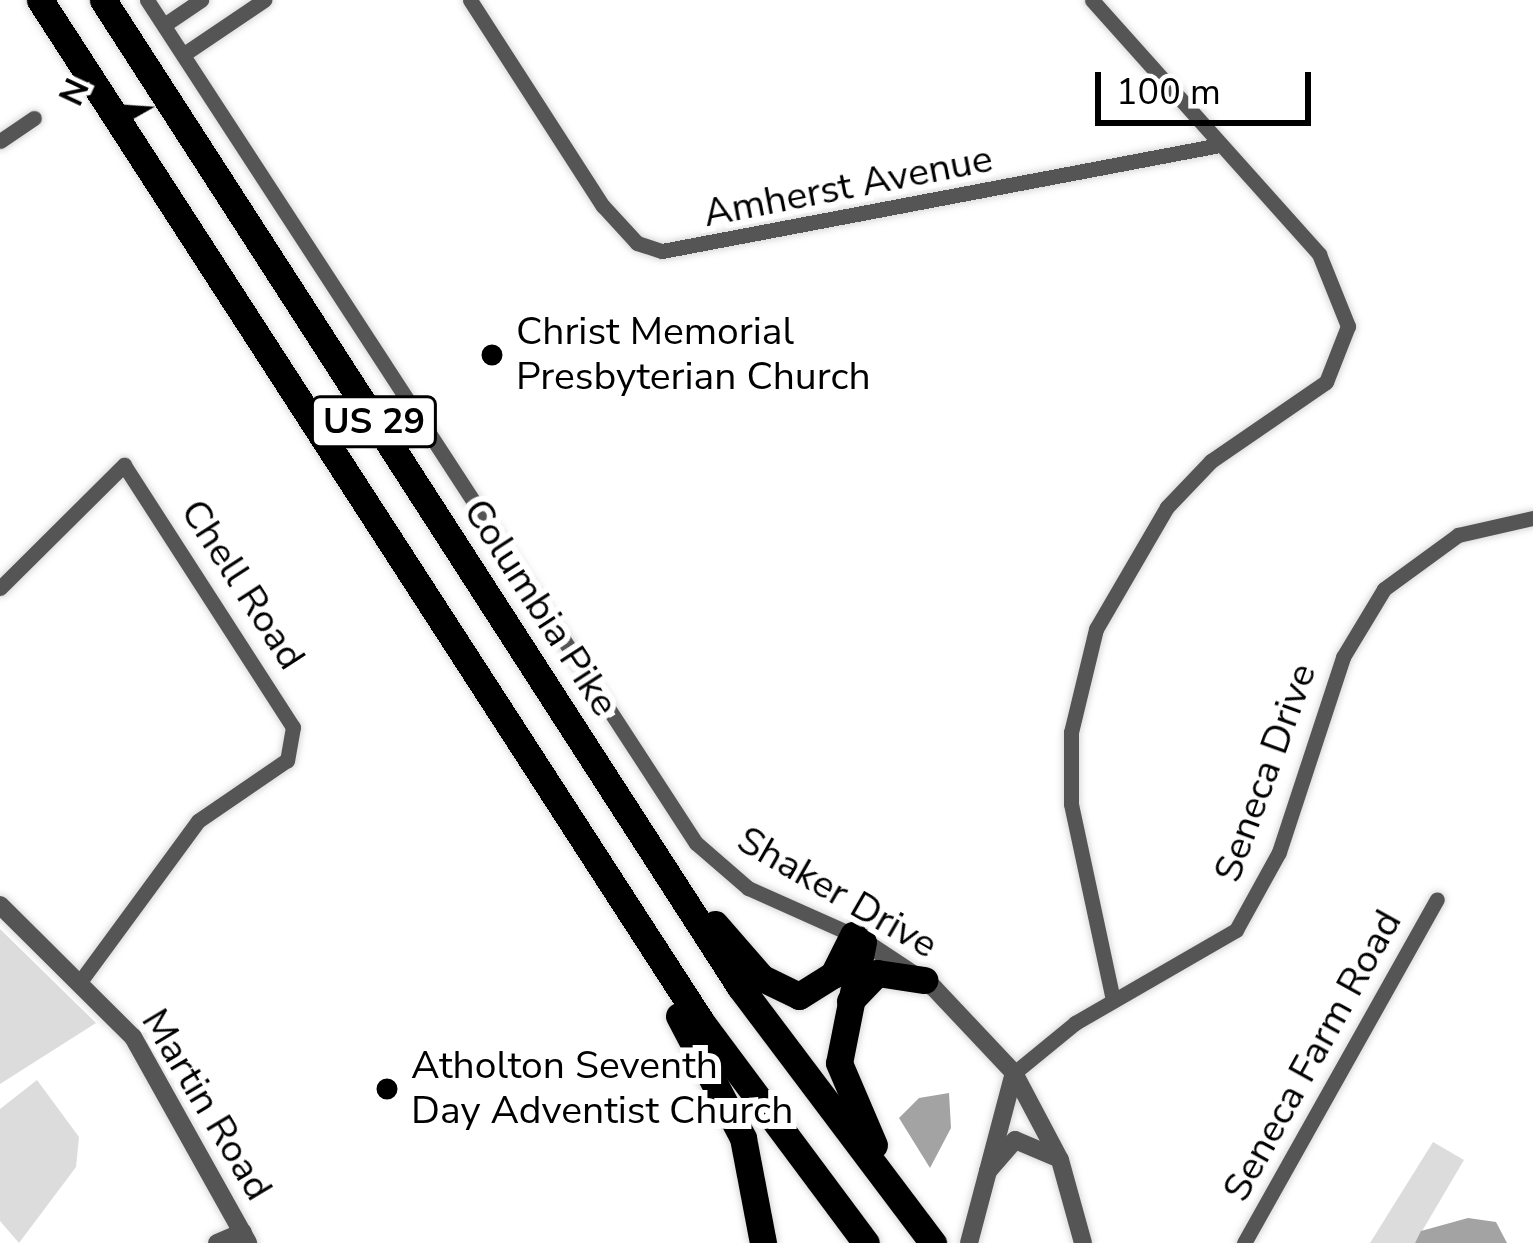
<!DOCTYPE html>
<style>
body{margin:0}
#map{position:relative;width:1533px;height:1243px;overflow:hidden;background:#fff;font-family:"Nunito Sans",sans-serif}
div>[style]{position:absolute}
.green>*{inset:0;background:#dcdcdc}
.water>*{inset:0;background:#a3a3a3}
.roads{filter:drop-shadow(0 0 3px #dbdbdb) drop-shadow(0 0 3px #dbdbdb)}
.minor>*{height:15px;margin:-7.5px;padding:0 7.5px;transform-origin:7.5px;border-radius:7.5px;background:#555}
.tertiary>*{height:18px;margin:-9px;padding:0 9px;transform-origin:9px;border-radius:9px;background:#555}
.motorway>*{height:27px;margin:-13.5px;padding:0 13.5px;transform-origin:13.5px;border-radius:13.5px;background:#000}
.dots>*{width:33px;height:33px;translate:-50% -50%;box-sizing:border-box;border:6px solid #fff;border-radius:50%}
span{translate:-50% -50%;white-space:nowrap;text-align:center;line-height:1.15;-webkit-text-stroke:12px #fff;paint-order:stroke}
.shield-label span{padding:3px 9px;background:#fff;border:3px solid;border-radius:9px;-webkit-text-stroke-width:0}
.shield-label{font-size:36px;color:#000;font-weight:700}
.street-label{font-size:39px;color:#000}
.poi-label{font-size:39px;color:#000}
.left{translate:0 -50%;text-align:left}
.north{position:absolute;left:48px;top:48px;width:120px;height:120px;-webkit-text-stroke:9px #fff;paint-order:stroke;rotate:295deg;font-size:33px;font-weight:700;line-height:48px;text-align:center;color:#000}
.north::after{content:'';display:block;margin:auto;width:42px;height:54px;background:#000;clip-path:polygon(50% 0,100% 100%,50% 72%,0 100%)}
.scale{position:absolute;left:1095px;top:72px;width:216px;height:54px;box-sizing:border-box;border:6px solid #000;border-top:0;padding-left:15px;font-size:36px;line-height:42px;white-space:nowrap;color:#000;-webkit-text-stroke:9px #fff;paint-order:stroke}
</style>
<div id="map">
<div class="green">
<i style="clip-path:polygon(0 929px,96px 1023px,0 1084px)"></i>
<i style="clip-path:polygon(37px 1080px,79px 1137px,76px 1167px,19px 1243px,0 1221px,0 1109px)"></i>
<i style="clip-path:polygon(1433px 1142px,1464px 1160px,1415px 1243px,1370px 1243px)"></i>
</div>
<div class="water">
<i style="clip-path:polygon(949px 1093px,951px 1128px,930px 1168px,899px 1118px,919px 1098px)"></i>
<i style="clip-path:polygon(1468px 1218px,1496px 1222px,1507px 1243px,1415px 1243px,1421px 1231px)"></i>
</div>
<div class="roads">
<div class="minor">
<i style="left:147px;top:0;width:1006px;rotate:56.93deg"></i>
<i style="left:696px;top:843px;width:69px;rotate:40.9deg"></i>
<i style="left:748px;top:888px;width:115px;rotate:24.1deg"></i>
<i style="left:470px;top:0;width:245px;rotate:57.2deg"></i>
<i style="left:603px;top:206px;width:50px;rotate:47.4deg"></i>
<i style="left:637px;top:243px;width:26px;rotate:18deg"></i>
<i style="left:662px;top:251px;width:568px;rotate:-10.76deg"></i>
<i style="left:1092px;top:0;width:341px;rotate:48.2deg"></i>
<i style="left:1319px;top:254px;width:78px;rotate:68.1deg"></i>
<i style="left:1348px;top:326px;width:60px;rotate:111.4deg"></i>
<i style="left:1326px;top:382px;width:140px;rotate:145.5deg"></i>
<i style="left:1211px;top:461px;width:64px;rotate:133.7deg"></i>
<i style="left:1167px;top:507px;width:141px;rotate:120.2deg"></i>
<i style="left:1096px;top:629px;width:106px;rotate:103.6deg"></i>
<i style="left:1071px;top:732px;width:72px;rotate:90deg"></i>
<i style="left:1071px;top:804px;width:200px;rotate:77.9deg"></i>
<i style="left:164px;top:25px;width:45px;rotate:-34deg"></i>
<i style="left:184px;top:54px;width:97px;rotate:-34deg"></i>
<i style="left:0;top:141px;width:41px;rotate:-34.1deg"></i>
<i style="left:0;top:588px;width:175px;rotate:-44.8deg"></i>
<i style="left:124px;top:465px;width:312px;rotate:57.2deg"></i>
<i style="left:293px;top:727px;width:34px;rotate:100deg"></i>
<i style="left:287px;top:760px;width:108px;rotate:145.6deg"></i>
<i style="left:198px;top:821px;width:196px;rotate:126.3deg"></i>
<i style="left:1014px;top:1073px;width:79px;rotate:-39.3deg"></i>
<i style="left:1075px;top:1023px;width:186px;rotate:-30deg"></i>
<i style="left:1236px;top:930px;width:89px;rotate:-61.1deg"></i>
<i style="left:1279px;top:852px;width:205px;rotate:-71.8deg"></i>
<i style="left:1343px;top:657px;width:79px;rotate:-58.9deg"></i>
<i style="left:1384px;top:589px;width:92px;rotate:-36.1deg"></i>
<i style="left:1458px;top:535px;width:77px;rotate:-12.8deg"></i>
<i style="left:1244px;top:1243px;width:394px;rotate:-60.7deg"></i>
</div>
<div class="tertiary">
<i style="left:0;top:905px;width:187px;rotate:44.8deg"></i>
<i style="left:133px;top:1037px;width:236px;rotate:60.8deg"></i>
<i style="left:857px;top:937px;width:92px;rotate:33.5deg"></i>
<i style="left:934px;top:988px;width:117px;rotate:46.7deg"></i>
<i style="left:1014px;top:1073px;width:98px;rotate:62.1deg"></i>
<i style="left:1060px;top:1160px;width:86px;rotate:74.5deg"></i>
<i style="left:988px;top:1171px;width:41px;rotate:-48.9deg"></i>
<i style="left:1015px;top:1140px;width:43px;rotate:23deg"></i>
<i style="left:217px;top:1243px;width:28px;rotate:-23deg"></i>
<i style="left:969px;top:1243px;width:176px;rotate:-75.2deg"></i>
</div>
<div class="motorway">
<i style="left:40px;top:0;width:1219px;rotate:57.09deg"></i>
<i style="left:702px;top:1023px;width:274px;rotate:53.3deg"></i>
<i style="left:103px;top:0;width:1175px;rotate:57.16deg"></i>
<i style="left:740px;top:987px;width:321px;rotate:53deg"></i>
<i style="left:715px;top:924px;width:72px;rotate:49deg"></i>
<i style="left:762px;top:978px;width:41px;rotate:25.9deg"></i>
<i style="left:799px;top:996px;width:40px;rotate:-32deg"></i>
<i style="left:833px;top:975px;width:45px;rotate:-63.4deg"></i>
<i style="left:863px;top:942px;width:123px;rotate:101.2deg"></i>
<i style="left:839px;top:1063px;width:89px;rotate:66.9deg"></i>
<i style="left:850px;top:1001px;width:39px;rotate:-46deg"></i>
<i style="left:877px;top:973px;width:48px;rotate:8.5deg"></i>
<i style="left:679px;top:1016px;width:138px;rotate:62.3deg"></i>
<i style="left:743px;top:1138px;width:107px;rotate:79.2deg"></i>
</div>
</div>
<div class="dots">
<i style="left:492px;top:355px;background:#000"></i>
<i style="left:387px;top:1089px;background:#000"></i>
</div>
<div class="shield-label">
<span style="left:374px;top:422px">US 29</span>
</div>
<div class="street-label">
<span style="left:848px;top:187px;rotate:-11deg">Amherst Avenue</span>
<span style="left:242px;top:585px;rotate:57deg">Chell Road</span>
<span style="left:540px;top:608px;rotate:57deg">Columbia Pike</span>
<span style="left:1266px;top:773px;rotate:-70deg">Seneca Drive</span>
<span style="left:837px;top:893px;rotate:30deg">Shaker Drive</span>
<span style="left:1313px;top:1056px;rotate:-61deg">Seneca Farm Road</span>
<span style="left:206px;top:1105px;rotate:59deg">Martin Road</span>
</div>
<div class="poi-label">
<span class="left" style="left:516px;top:355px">Christ Memorial<br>Presbyterian Church</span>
<span class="left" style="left:411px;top:1089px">Atholton Seventh<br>Day Adventist Church</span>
</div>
<div class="north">N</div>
<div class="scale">100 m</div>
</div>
